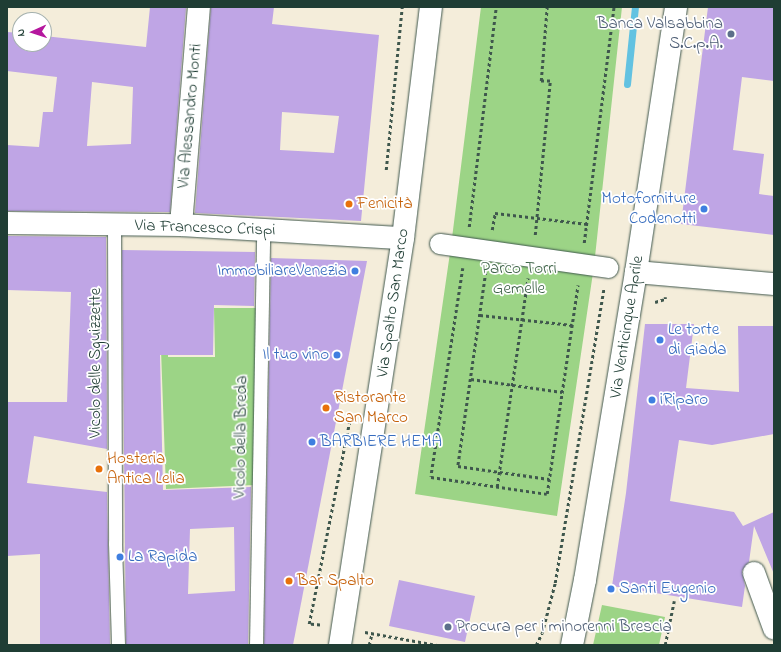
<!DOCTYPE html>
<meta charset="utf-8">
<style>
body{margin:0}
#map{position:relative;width:781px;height:652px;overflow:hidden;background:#f4edda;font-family:"Indie Flower",sans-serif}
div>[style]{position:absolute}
.green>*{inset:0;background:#9cd486}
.stream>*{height:7px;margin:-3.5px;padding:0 3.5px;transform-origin:3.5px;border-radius:3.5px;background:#62c2e1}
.building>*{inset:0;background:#bfa5e5}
.path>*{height:2.5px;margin-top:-1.25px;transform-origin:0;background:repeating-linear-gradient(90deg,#3f574d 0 3px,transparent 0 6px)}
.roads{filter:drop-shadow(0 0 1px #3f574d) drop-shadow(0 0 1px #3f574d)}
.service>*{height:13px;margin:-6.5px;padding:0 6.5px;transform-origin:6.5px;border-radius:6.5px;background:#fff}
.pedestrian>*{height:20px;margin:-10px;padding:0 10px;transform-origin:10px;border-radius:10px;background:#fff}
.minor>*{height:22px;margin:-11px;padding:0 11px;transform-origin:11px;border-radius:11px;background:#fff}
.secondary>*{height:22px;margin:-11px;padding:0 11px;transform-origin:11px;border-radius:11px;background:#fff}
.dots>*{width:11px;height:11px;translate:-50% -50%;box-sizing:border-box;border:2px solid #fff;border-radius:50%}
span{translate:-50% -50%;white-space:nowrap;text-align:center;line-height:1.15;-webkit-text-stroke:3.5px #fff;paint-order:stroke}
.service-label{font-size:17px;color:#4e5e75}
.right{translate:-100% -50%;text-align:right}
.left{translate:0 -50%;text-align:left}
.street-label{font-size:17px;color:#1f3d34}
.shop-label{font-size:17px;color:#366cbe}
.food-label{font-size:17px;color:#c56008}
.park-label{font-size:17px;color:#3e6348}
.frame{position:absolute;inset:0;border:8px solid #1f3d34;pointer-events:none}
.north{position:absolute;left:12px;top:12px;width:40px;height:40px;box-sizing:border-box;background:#fff;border:1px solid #a5b1ae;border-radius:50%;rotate:267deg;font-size:11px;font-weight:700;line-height:16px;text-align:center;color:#1f3d34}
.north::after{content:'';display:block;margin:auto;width:14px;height:18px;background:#b5179e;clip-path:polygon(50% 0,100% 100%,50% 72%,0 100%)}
</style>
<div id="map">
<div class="green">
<i style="clip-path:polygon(481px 7px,622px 7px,594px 266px,557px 516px,415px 494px,451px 246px)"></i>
<i style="clip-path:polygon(214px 308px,257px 308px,254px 485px,166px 489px,161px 350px,169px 313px,168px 357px,215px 357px)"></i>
<i style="clip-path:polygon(602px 605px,665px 617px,659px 645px,593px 645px)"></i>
</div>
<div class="stream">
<i style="left:627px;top:84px;width:77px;rotate:-84.1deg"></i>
</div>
<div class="building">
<i style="clip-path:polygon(evenodd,150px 7px,186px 7px,170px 212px,7px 211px,7px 145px,39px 147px,43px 112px,53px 112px,57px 77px,7px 71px,7px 32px,20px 33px,20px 44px,44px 44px,44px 36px,146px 47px,150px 7px,92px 82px,133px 87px,131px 144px,87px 146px,92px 82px)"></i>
<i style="clip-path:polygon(evenodd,211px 7px,274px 7px,272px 24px,379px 35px,361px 221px,195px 213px,211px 7px,282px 112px,339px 116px,334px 153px,280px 150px,282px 112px)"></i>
<i style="clip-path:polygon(708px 7px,774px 7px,774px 81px,742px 77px,733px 150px,764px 154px,759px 194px,774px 196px,774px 235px,681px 224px)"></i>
<i style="clip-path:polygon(7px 236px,106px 237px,107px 449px,34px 436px,27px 483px,107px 492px,110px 645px,40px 645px,40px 554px,7px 556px,7px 402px,67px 402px,71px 292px,7px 290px)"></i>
<i style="clip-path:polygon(evenodd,122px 250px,255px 252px,254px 306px,214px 305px,213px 355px,160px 355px,163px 490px,251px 487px,248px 645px,126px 645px,122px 250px,234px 527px,235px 591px,188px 594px,190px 529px,234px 527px)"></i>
<i style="clip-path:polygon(271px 258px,367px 261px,293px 645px,264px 645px)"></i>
<i style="clip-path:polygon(645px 324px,694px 324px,686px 388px,739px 392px,738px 326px,774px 326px,774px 434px,712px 445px,679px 440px,670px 501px,734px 512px,743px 526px,774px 512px,774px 574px,754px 526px,749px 562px,742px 571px,745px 586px,742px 607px,612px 586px,626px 493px)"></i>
<i style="clip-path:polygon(399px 580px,475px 596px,465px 642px,389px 626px)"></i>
</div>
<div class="path">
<i style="left:386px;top:170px;width:164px;rotate:-84.4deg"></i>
<i style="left:469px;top:227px;width:222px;rotate:-83deg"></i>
<i style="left:492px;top:230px;width:17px;rotate:-80deg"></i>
<i style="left:495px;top:213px;width:93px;rotate:6.8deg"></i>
<i style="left:535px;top:235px;width:155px;rotate:-84.4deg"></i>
<i style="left:550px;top:81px;width:9px;rotate:180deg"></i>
<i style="left:541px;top:81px;width:74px;rotate:-85.4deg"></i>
<i style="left:584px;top:243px;width:238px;rotate:-82.8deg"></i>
<i style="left:463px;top:268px;width:211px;rotate:98.7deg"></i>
<i style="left:431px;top:477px;width:117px;rotate:8.3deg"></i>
<i style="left:547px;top:494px;width:211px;rotate:-81.6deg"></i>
<i style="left:486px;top:272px;width:196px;rotate:98.2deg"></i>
<i style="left:458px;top:466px;width:92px;rotate:8.1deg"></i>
<i style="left:655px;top:302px;width:10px;rotate:-17deg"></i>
<i style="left:665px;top:299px;width:2px;rotate:-90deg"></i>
<i style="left:480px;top:315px;width:93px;rotate:6.2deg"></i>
<i style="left:471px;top:379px;width:92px;rotate:8.1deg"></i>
<i style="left:497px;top:487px;width:211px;rotate:-81.6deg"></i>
<i style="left:320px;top:625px;width:11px;rotate:-175deg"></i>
<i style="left:309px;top:624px;width:210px;rotate:-78.7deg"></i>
<i style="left:365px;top:632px;width:73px;rotate:10.2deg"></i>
<i style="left:369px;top:645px;width:12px;rotate:-76deg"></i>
<i style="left:536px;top:645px;width:13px;rotate:-63deg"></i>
<i style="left:542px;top:633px;width:52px;rotate:-75.4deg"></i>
<i style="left:555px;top:583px;width:299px;rotate:-80.6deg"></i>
<i style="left:665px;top:645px;width:45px;rotate:-78.4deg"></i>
</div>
<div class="roads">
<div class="service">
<i style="left:114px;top:225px;width:318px;rotate:89.8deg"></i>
<i style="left:115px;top:543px;width:102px;rotate:88.3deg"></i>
<i style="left:256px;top:645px;width:415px;rotate:-89deg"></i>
</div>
<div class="pedestrian">
<i style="left:440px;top:244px;width:170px;rotate:8.1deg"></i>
</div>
<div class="minor">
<i style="left:7px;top:223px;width:174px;rotate:0.7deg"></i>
<i style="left:181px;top:225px;width:222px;rotate:3.4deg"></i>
<i style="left:181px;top:225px;width:219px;rotate:-85.3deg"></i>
<i style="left:636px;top:272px;width:139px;rotate:5deg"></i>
<i style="left:754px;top:573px;width:59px;rotate:70deg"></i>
</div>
<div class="secondary">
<i style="left:340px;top:645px;width:412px;rotate:-81.2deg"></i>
<i style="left:403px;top:238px;width:233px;rotate:-83.1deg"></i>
<i style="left:572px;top:645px;width:66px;rotate:-78.7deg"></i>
<i style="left:585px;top:580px;width:312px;rotate:-80.6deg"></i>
<i style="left:636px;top:272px;width:268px;rotate:-81.4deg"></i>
</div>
</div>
<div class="dots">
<i style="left:731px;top:34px;background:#5c6f8a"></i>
<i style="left:349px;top:204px;background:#e8710a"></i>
<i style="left:704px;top:209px;background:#3f7fe0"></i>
<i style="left:355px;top:271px;background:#3f7fe0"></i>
<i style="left:660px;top:340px;background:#3f7fe0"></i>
<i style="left:337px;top:355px;background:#3f7fe0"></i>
<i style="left:652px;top:400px;background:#3f7fe0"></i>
<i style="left:326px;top:408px;background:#e8710a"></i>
<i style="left:312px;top:442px;background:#3f7fe0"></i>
<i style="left:99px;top:469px;background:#e8710a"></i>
<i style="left:120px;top:557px;background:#3f7fe0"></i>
<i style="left:289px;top:581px;background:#e8710a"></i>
<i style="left:611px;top:589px;background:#3f7fe0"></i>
<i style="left:448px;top:627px;background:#5c6f8a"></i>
</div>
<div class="service-label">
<span class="right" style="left:723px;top:34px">Banca Valsabbina<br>S.C.p.A.</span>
<span class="left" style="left:456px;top:627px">Procura per i minorenni Brescia</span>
</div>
<div class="street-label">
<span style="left:190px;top:116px;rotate:-85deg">Via Alessandro Monti</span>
<span style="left:205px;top:228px;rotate:2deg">Via Francesco Crispi</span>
<span style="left:393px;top:303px;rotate:-82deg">Via Spalto San Marco</span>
<span style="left:627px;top:327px;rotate:-81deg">Via Venticinque Aprile</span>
<span style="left:96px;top:363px;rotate:-90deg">Vicolo delle Sguizzette</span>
<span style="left:241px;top:437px;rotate:-89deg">Vicolo della Breda</span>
</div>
<div class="shop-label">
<span class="right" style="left:696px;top:209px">Motoforniture<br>Codenotti</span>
<span class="right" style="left:347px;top:271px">ImmobiliareVenezia</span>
<span class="left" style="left:668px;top:340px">Le torte<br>di Giada</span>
<span class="right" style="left:329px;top:355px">Il tuo vino</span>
<span class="left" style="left:660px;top:400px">iRiparo</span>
<span class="left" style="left:320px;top:442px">BARBIERE HEMA</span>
<span class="left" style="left:128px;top:557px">La Rapida</span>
<span class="left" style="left:619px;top:589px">Santi Eugenio</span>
</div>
<div class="food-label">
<span class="left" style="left:357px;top:204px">Fenicità</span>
<span class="left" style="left:334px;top:408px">Ristorante<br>San Marco</span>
<span class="left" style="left:107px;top:469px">Hosteria<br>Antica Lelia</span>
<span class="left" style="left:297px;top:581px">Bar Spalto</span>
</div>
<div class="park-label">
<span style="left:519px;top:279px">Parco Torri<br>Gemelle</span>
</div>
<div class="frame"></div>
<div class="north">N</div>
</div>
